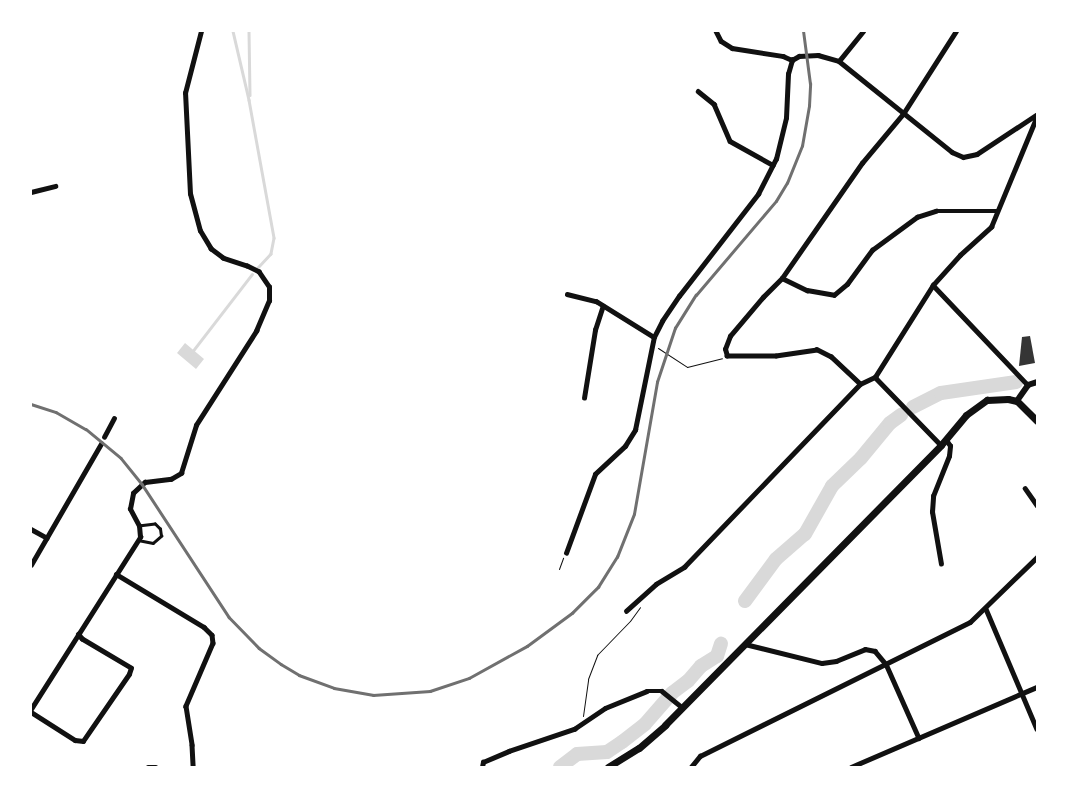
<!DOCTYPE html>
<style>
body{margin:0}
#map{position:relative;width:1068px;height:798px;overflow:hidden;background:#fff;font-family:"Work Sans",sans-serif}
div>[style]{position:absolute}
.water>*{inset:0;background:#d9d9d9}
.stream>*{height:2.5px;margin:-1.25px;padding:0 1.25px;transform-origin:1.25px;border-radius:1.25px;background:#d9d9d9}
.river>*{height:14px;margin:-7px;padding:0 7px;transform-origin:7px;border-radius:7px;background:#d9d9d9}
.building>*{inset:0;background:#353535}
.path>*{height:1px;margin:-0.5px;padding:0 0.5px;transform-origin:0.5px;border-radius:0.5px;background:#111}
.service>*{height:2.5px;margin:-1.25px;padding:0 1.25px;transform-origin:1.25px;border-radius:1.25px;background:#111}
.minor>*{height:4.5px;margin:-2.25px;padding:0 2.25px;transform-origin:2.25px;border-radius:2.25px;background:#111}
.tertiary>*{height:5.5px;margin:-2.75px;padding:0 2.75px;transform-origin:2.75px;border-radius:2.75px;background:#111}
.primary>*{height:7px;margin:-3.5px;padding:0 3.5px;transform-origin:3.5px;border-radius:3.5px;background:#111}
.rail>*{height:2.5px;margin:-1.25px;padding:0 1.25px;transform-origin:1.25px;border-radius:1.25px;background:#707070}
span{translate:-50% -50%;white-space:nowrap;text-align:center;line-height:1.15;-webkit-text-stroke:5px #fff;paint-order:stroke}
.frame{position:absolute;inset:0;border:32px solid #fff;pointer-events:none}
</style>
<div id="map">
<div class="water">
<i style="clip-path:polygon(185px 343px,204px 359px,196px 369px,177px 353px)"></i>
</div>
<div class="stream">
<i style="left:233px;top:31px;width:71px;rotate:76.9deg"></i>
<i style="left:249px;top:100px;width:140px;rotate:79.7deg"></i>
<i style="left:274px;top:238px;width:16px;rotate:101deg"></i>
<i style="left:271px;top:254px;width:22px;rotate:133deg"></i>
<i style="left:249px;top:31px;width:64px;rotate:89.1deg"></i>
<i style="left:192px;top:352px;width:98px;rotate:-52.4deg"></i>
</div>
<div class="river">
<i style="left:913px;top:407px;width:31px;rotate:-27deg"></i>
<i style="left:941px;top:393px;width:76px;rotate:-8.3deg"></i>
<i style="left:745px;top:601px;width:52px;rotate:-53.6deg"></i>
<i style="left:776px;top:559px;width:38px;rotate:-41deg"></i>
<i style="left:805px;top:534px;width:55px;rotate:-60.6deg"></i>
<i style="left:832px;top:486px;width:40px;rotate:-44deg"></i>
<i style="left:861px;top:458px;width:45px;rotate:-50.4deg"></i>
<i style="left:890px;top:423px;width:14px;rotate:-36deg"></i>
<i style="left:560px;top:767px;width:21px;rotate:-37deg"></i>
<i style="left:577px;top:754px;width:30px;rotate:-4deg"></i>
<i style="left:607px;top:752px;width:18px;rotate:-34deg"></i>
<i style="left:622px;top:742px;width:29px;rotate:-38deg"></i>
<i style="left:645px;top:724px;width:41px;rotate:-48.9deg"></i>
<i style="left:672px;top:693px;width:20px;rotate:-37deg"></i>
<i style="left:688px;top:681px;width:20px;rotate:-49deg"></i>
<i style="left:701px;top:666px;width:19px;rotate:-32deg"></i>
<i style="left:717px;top:656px;width:13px;rotate:-72deg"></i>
</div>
<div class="building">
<i style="clip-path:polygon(1030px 336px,1035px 363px,1019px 366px,1022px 337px)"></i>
</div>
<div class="path">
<i style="left:658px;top:348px;width:35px;rotate:33deg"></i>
<i style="left:687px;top:367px;width:36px;rotate:-14deg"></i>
<i style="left:559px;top:569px;width:12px;rotate:-70deg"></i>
<i style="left:583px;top:716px;width:37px;rotate:-82deg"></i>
<i style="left:588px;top:679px;width:26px;rotate:-69deg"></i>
<i style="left:597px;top:655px;width:47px;rotate:-45.9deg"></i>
<i style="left:630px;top:621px;width:17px;rotate:-54deg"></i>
</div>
<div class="service">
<i style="left:138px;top:540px;width:15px;rotate:11deg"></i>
<i style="left:153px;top:543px;width:11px;rotate:-41deg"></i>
<i style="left:161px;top:536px;width:7px;rotate:-98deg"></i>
<i style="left:160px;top:529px;width:7px;rotate:-135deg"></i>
<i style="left:155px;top:524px;width:16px;rotate:173deg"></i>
</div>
<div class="minor">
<i style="left:716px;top:31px;width:11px;rotate:63deg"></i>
<i style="left:721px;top:41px;width:13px;rotate:32deg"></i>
<i style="left:732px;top:48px;width:52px;rotate:8.9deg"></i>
<i style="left:783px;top:56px;width:10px;rotate:24deg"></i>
<i style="left:792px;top:60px;width:8px;rotate:-30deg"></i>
<i style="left:799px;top:56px;width:19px;rotate:-3deg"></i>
<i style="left:818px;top:55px;width:22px;rotate:16deg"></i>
<i style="left:839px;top:61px;width:145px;rotate:38.8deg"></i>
<i style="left:952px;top:152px;width:12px;rotate:24deg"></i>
<i style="left:963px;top:157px;width:14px;rotate:-12deg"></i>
<i style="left:977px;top:154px;width:71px;rotate:-33.5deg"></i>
<i style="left:839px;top:61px;width:38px;rotate:-51deg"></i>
<i style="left:698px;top:91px;width:21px;rotate:39deg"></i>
<i style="left:714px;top:104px;width:40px;rotate:66.6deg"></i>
<i style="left:730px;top:141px;width:49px;rotate:29.2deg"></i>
<i style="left:31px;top:192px;width:25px;rotate:-14deg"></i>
<i style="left:782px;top:278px;width:28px;rotate:26deg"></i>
<i style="left:807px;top:290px;width:27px;rotate:10deg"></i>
<i style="left:834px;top:295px;width:17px;rotate:-40deg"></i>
<i style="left:847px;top:284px;width:42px;rotate:-53.7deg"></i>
<i style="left:872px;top:250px;width:56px;rotate:-36.3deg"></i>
<i style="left:917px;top:217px;width:20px;rotate:-18deg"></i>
<i style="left:936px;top:211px;width:62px"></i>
<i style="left:933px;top:285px;width:138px;rotate:46.5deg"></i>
<i style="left:567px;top:294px;width:30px;rotate:14deg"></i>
<i style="left:596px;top:301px;width:68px;rotate:31.8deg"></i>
<i style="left:875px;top:377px;width:109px;rotate:-57.8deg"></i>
<i style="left:933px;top:285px;width:40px;rotate:-48deg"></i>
<i style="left:960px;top:255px;width:42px;rotate:-42.1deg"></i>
<i style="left:991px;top:227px;width:120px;rotate:-67.5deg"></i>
<i style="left:875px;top:377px;width:95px;rotate:45.9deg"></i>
<i style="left:860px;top:384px;width:40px;rotate:-137deg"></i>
<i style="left:831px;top:357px;width:16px;rotate:-153deg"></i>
<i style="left:817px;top:350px;width:41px;rotate:171.7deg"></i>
<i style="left:776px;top:356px;width:49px;rotate:180deg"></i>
<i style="left:727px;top:356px;width:7px;rotate:-106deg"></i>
<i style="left:725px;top:349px;width:14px;rotate:-69deg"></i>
<i style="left:730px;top:336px;width:51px;rotate:-49.8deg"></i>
<i style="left:763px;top:297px;width:27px;rotate:-45deg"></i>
<i style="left:782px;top:278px;width:140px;rotate:-55.2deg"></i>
<i style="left:862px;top:163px;width:64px;rotate:-50.1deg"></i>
<i style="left:903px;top:114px;width:98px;rotate:-57.4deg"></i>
<i style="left:584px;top:398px;width:69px;rotate:-80.8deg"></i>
<i style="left:595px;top:330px;width:25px;rotate:-72deg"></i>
<i style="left:104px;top:437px;width:21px;rotate:-62deg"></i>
<i style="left:1025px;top:488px;width:21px;rotate:55deg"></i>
<i style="left:31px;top:529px;width:18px;rotate:29deg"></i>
<i style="left:566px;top:553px;width:84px;rotate:-69.8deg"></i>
<i style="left:595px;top:474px;width:41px;rotate:-43deg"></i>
<i style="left:625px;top:446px;width:19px;rotate:-58deg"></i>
<i style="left:635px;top:430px;width:95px;rotate:-78.5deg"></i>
<i style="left:654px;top:337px;width:18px;rotate:-63deg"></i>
<i style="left:662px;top:321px;width:30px;rotate:-56deg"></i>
<i style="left:679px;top:296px;width:129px;rotate:-52.2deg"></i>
<i style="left:758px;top:194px;width:39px;rotate:-63deg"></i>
<i style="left:776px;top:159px;width:42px;rotate:-76.3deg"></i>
<i style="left:786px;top:118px;width:44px;rotate:-87.4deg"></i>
<i style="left:788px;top:74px;width:15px;rotate:-74deg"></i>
<i style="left:941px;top:564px;width:53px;rotate:-99.8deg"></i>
<i style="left:932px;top:512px;width:16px;rotate:-86deg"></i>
<i style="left:933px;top:496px;width:43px;rotate:-68.2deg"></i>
<i style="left:949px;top:456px;width:10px;rotate:-84deg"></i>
<i style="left:950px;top:446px;width:7px;rotate:-124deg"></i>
<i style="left:31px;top:565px;width:140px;rotate:-60deg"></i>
<i style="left:116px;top:574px;width:103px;rotate:31.1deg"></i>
<i style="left:204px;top:627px;width:11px;rotate:45deg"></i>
<i style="left:212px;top:635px;width:8px;rotate:83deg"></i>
<i style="left:213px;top:643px;width:69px;rotate:113.2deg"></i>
<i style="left:186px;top:706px;width:39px;rotate:81deg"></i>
<i style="left:192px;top:745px;width:22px;rotate:87deg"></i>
<i style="left:986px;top:609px;width:130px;rotate:67deg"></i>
<i style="left:626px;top:611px;width:40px;rotate:-42deg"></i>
<i style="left:656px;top:584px;width:33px;rotate:-31deg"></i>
<i style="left:684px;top:567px;width:254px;rotate:-46.1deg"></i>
<i style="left:860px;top:384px;width:17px;rotate:-25deg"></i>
<i style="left:745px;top:644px;width:79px;rotate:13.9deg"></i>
<i style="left:822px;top:663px;width:14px;rotate:-8deg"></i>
<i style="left:836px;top:661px;width:31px;rotate:-22deg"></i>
<i style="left:865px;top:649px;width:10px;rotate:11deg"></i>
<i style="left:875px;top:651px;width:17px;rotate:50deg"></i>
<i style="left:886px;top:664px;width:81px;rotate:66deg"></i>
<i style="left:31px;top:709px;width:204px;rotate:-57.6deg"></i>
<i style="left:140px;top:537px;width:11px;rotate:-95deg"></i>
<i style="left:139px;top:526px;width:19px;rotate:-118deg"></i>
<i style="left:130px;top:509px;width:16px;rotate:-79deg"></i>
<i style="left:133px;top:493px;width:16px;rotate:-43deg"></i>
<i style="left:145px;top:482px;width:26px;rotate:-7deg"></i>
<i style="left:171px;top:479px;width:12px;rotate:-31deg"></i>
<i style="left:181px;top:473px;width:50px;rotate:-72.6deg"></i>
<i style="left:196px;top:425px;width:112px;rotate:-57.4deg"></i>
<i style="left:256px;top:331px;width:33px;rotate:-67deg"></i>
<i style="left:269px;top:301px;width:14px;rotate:-90deg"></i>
<i style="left:269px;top:287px;width:18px;rotate:-124deg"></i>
<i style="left:259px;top:272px;width:13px;rotate:-153deg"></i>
<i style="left:247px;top:266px;width:25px;rotate:-162deg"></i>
<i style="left:223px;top:258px;width:15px;rotate:-143deg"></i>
<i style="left:211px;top:249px;width:21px;rotate:-121deg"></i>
<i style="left:200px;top:231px;width:38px;rotate:-105deg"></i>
<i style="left:190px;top:194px;width:101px;rotate:-92.8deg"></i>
<i style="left:185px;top:93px;width:64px;rotate:-75.5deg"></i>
<i style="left:31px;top:712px;width:52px;rotate:32.5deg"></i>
<i style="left:75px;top:740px;width:8px;rotate:7deg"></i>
<i style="left:83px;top:741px;width:81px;rotate:-55.5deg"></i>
<i style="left:129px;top:674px;width:6px;rotate:-72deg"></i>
<i style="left:131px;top:668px;width:57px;rotate:-149.4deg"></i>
<i style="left:82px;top:639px;width:6px;rotate:-129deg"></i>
<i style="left:148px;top:767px;width:8px"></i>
<i style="left:482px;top:767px;width:5px;rotate:-79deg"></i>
<i style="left:483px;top:762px;width:28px;rotate:-23deg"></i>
<i style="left:509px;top:751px;width:69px;rotate:-18.7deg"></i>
<i style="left:574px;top:729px;width:37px;rotate:-34deg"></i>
<i style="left:605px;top:708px;width:45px;rotate:-22deg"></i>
<i style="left:647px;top:691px;width:15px"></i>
<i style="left:662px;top:691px;width:26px;rotate:39deg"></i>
<i style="left:691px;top:767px;width:14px;rotate:-51deg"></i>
<i style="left:700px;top:756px;width:301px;rotate:-26.4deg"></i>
<i style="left:970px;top:622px;width:93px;rotate:-44.1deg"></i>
<i style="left:851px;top:767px;width:202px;rotate:-23.3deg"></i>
</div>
<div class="tertiary">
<i style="left:1017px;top:401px;width:19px;rotate:-55deg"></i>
<i style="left:1028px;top:385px;width:9px;rotate:-18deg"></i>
</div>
<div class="primary">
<i style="left:608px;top:767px;width:36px;rotate:-32deg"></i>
<i style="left:639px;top:748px;width:35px;rotate:-41deg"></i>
<i style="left:665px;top:725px;width:393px;rotate:-45.4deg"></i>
<i style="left:941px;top:445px;width:39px;rotate:-50deg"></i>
<i style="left:966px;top:415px;width:26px;rotate:-36deg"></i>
<i style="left:987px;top:400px;width:21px;rotate:-3deg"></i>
<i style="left:1008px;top:399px;width:9px;rotate:13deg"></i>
<i style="left:1017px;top:401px;width:28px;rotate:45deg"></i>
</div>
<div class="rail">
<i style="left:31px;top:404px;width:26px;rotate:18deg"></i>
<i style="left:56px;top:412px;width:34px;rotate:30deg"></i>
<i style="left:86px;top:429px;width:45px;rotate:39.6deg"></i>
<i style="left:121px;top:458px;width:33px;rotate:51deg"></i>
<i style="left:142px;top:484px;width:159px;rotate:56.8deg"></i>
<i style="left:229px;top:617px;width:43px;rotate:45.9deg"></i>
<i style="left:259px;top:648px;width:27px;rotate:36deg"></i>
<i style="left:281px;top:664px;width:21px;rotate:31deg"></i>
<i style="left:299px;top:675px;width:37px;rotate:20deg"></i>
<i style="left:334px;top:688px;width:40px;rotate:10deg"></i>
<i style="left:373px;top:695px;width:57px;rotate:-4deg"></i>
<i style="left:430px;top:691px;width:41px;rotate:-18.4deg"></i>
<i style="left:469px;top:678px;width:66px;rotate:-28.9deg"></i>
<i style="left:527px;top:646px;width:56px;rotate:-36.3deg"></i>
<i style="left:572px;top:613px;width:37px;rotate:-45deg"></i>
<i style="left:598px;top:587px;width:36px;rotate:-58deg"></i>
<i style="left:617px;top:557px;width:46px;rotate:-68.4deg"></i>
<i style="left:634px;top:514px;width:134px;rotate:-80.1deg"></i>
<i style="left:657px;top:382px;width:57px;rotate:-71.6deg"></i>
<i style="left:675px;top:328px;width:39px;rotate:-58deg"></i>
<i style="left:696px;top:295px;width:123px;rotate:-49.6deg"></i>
<i style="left:776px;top:201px;width:21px;rotate:-59deg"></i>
<i style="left:787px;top:183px;width:40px;rotate:-68deg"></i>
<i style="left:802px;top:146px;width:41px;rotate:-80.1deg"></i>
<i style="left:809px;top:106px;width:22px;rotate:-87deg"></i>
<i style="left:810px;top:84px;width:53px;rotate:-97.5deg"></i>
</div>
<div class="frame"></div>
</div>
